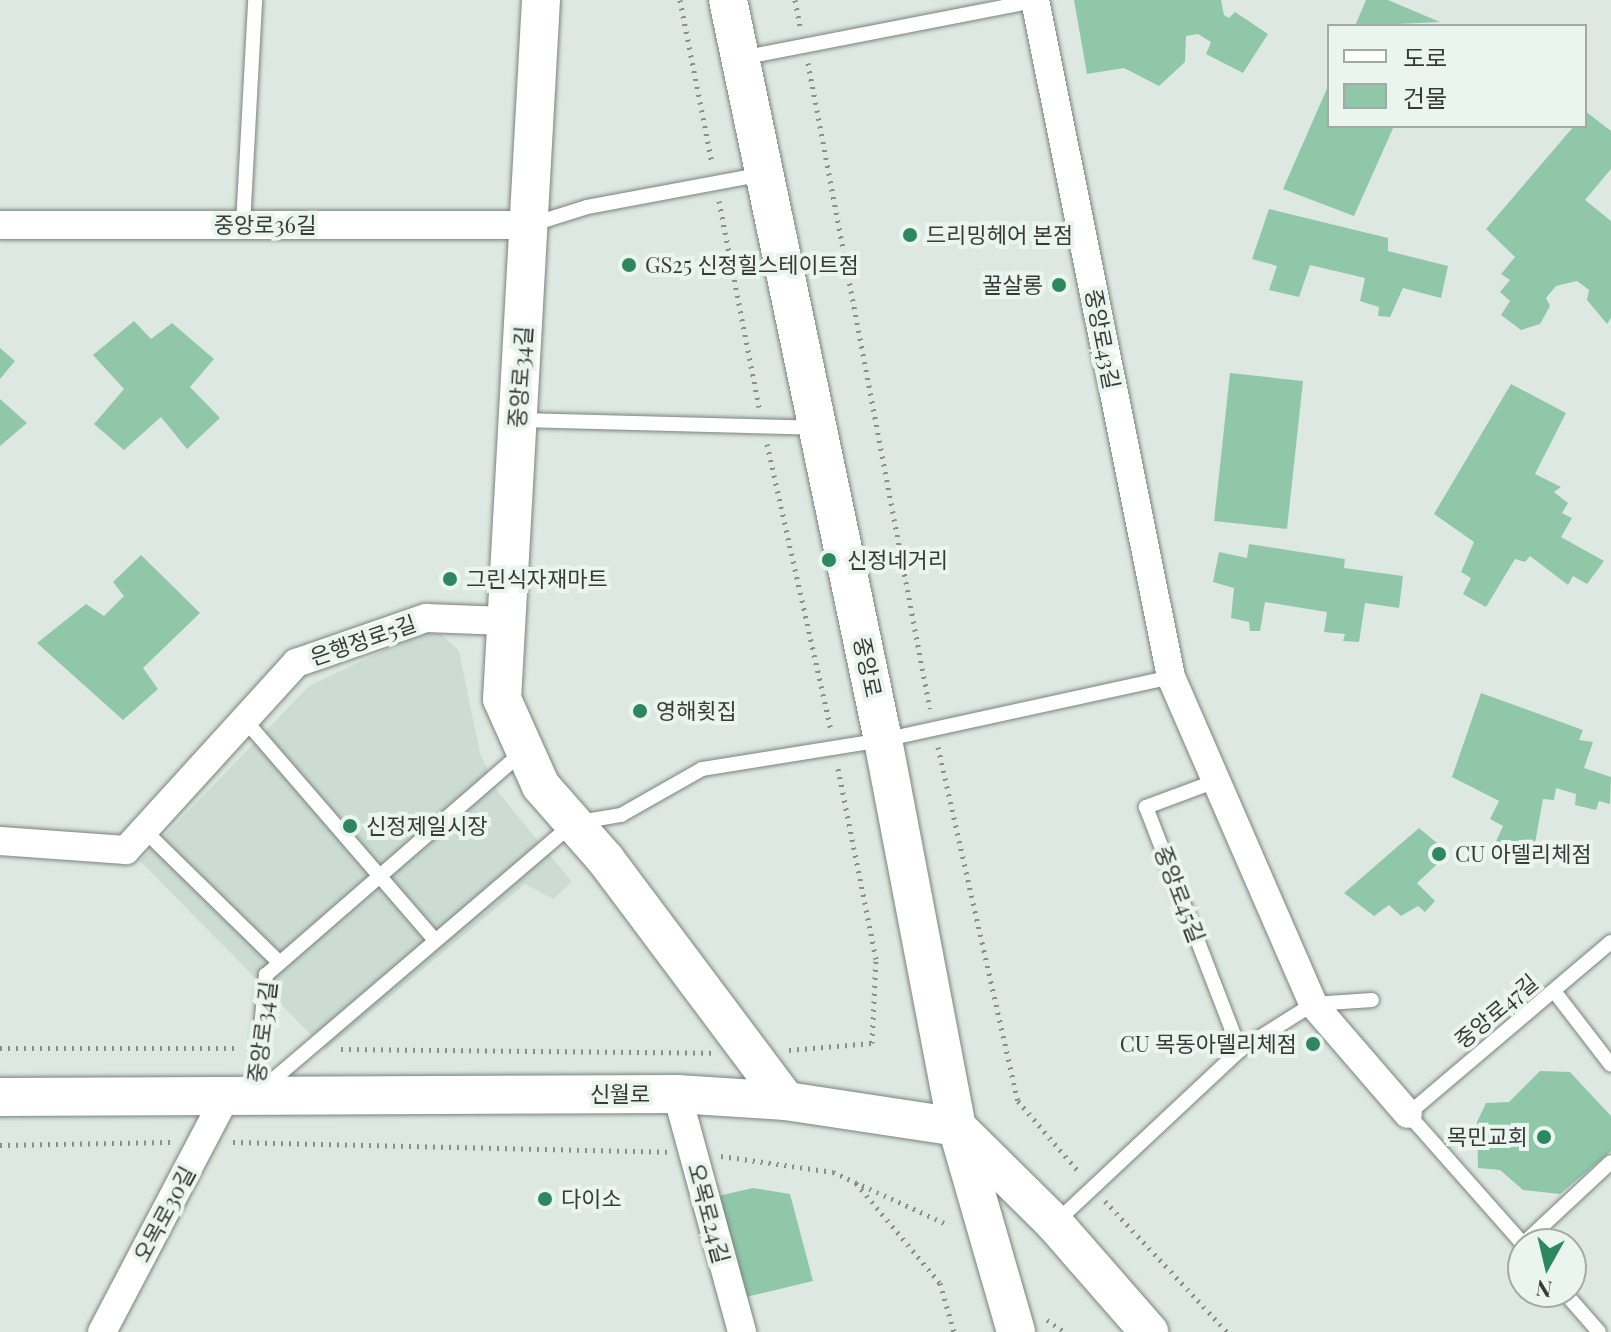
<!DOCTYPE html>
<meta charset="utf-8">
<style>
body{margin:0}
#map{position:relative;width:1611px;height:1332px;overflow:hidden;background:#dee8e2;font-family:"Playfair Display","Noto Sans KR",serif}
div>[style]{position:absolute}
.built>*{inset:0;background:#ccdcd3}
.building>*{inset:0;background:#90c7a9}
.path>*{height:5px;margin-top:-2.5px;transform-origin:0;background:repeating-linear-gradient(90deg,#898f8b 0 2px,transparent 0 8px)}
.roads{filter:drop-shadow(0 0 2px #7a837d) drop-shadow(0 0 2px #7a837d)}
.lane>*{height:14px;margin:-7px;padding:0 7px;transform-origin:7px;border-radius:7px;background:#fff}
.street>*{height:28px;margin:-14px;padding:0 14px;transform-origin:14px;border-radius:14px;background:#fff}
.secondary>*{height:38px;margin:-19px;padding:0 19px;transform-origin:19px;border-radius:19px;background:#fff}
.dots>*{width:22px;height:22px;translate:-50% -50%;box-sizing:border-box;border:4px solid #ebf5ef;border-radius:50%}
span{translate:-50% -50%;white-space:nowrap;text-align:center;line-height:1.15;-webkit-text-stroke:8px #ebf5ef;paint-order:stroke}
.street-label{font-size:22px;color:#373a38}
.poi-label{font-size:22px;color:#373a38}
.left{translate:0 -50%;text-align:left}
.right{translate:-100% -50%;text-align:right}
.legend{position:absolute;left:1327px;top:24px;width:260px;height:104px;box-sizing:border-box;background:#ebf5ef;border:2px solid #a3aaa6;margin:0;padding:10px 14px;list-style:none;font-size:24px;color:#373a38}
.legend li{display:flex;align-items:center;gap:16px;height:40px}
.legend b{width:40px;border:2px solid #a3aaa6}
.north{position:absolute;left:1507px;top:1228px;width:80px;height:80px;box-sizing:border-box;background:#ebf5ef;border:2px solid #a3aaa6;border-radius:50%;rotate:188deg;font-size:22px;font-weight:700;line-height:32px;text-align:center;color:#373a38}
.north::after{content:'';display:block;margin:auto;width:28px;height:36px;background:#2d885f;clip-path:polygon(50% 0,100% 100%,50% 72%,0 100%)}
</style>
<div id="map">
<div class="built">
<i style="clip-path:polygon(420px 633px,441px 634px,459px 651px,480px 753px,498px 792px,572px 882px,553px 899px,525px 884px,326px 1050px,140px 861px,309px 686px)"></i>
</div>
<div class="building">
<i style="clip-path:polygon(1074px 0,1221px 0,1224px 15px,1229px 18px,1235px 12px,1268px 34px,1243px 73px,1206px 54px,1211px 42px,1198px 34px,1186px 36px,1185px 62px,1159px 86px,1124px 68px,1087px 74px)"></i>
<i style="clip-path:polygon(1366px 0,1388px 0,1440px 22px,1355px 26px)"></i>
<i style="clip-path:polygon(1329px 84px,1329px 126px,1394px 126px,1354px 216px,1283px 189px)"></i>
<i style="clip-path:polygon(1585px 111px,1611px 131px,1611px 169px,1585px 200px,1611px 221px,1611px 318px,1607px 324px,1587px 300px,1589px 290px,1577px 281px,1556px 286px,1546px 298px,1550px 306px,1540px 324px,1521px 330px,1501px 315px,1510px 301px,1500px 292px,1510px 280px,1501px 274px,1515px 257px,1486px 229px,1574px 126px,1585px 126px)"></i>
<i style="clip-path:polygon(1269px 209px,1388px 238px,1388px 251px,1448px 266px,1441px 298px,1403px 288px,1390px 317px,1378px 316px,1379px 307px,1360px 301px,1365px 278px,1310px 265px,1299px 297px,1269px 290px,1277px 266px,1252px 259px)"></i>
<i style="clip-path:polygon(134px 321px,151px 339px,172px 323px,214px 359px,190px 387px,220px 418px,187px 449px,161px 417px,124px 450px,94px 424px,124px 389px,93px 355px)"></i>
<i style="clip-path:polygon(0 348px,15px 361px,0 379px)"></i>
<i style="clip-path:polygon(1230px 373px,1303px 381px,1287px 529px,1214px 521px)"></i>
<i style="clip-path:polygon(1511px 384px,1566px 413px,1535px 474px,1561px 487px,1554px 492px,1568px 503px,1562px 513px,1572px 518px,1561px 537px,1604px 561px,1587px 584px,1573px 576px,1568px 585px,1530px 556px,1525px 562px,1515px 559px,1486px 607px,1463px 594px,1471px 578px,1461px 572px,1474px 542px,1434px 514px)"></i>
<i style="clip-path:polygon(0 399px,27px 423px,0 446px)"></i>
<i style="clip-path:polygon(1249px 544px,1345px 559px,1344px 568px,1403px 576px,1399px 608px,1365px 603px,1359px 642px,1343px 641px,1345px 634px,1324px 632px,1327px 612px,1265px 602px,1260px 631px,1250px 631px,1249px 622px,1231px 618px,1234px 588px,1213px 582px,1219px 552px,1247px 558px)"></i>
<i style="clip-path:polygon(141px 555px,200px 613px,143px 668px,158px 689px,123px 720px,37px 643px,86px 604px,104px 616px,124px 596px,113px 582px)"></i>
<i style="clip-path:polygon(1481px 693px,1583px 730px,1579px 740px,1593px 742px,1584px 768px,1611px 777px,1610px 804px,1599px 801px,1596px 810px,1575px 805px,1576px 794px,1556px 788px,1554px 800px,1543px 799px,1535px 843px,1524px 841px,1518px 858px,1493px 848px,1503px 826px,1490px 819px,1499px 801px,1452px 777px)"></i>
<i style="clip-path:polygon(1419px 828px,1449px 853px,1417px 883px,1435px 901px,1425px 912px,1418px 906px,1401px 916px,1389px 905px,1374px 916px,1344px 893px)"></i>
<i style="clip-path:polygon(1540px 1071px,1570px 1072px,1611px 1116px,1611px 1151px,1560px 1194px,1523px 1190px,1500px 1170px,1478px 1168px,1477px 1122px,1486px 1103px,1509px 1102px)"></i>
<i style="clip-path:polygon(753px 1188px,790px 1194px,813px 1281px,746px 1297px,718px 1196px)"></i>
</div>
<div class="path">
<i style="left:680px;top:0;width:166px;rotate:78.9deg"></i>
<i style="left:795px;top:0;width:26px;rotate:79deg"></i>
<i style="left:808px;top:63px;width:657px;rotate:79.31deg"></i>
<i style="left:719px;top:201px;width:210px;rotate:79deg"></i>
<i style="left:767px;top:444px;width:294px;rotate:77.4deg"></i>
<i style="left:938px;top:747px;width:363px;rotate:77.3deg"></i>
<i style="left:1018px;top:1101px;width:95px;rotate:49.3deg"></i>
<i style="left:0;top:1048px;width:239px"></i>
<i style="left:341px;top:1049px;width:370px;rotate:0.6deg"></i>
<i style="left:789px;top:1050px;width:83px;rotate:-4.8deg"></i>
<i style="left:872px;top:1043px;width:84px;rotate:-87.3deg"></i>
<i style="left:876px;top:959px;width:195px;rotate:-101.3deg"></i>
<i style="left:233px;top:1142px;width:434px;rotate:1.3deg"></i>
<i style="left:0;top:1145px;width:171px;rotate:-1deg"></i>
<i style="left:721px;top:1156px;width:113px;rotate:8.1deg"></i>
<i style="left:833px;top:1172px;width:128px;rotate:24.6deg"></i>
<i style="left:856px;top:1183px;width:131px;rotate:50deg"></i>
<i style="left:940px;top:1283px;width:51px;rotate:74.1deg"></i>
<i style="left:1105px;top:1201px;width:179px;rotate:47deg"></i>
<i style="left:1047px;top:1320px;width:22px;rotate:34deg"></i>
</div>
<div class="roads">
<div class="lane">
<i style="left:741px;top:58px;width:299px;rotate:-11deg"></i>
<i style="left:243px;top:225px;width:225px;rotate:-86.9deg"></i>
<i style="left:530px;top:225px;width:60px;rotate:-17.5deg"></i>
<i style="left:587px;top:207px;width:179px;rotate:-10.6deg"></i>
<i style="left:518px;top:420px;width:299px;rotate:1.5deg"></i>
<i style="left:244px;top:719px;width:292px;rotate:49.2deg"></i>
<i style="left:1216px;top:781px;width:75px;rotate:159.6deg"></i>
<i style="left:1146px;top:807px;width:261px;rotate:68.9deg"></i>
<i style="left:146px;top:832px;width:187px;rotate:44.4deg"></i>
<i style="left:1554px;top:991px;width:93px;rotate:52.4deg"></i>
<i style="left:261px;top:1090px;width:411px;rotate:-40.5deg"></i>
<i style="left:574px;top:823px;width:48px;rotate:-9.7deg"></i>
<i style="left:621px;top:815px;width:93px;rotate:-29.6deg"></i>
<i style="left:702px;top:769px;width:183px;rotate:-9.1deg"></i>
<i style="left:883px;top:740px;width:295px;rotate:-12.3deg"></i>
<i style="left:255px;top:1095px;width:121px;rotate:-84.8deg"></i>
<i style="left:266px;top:975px;width:342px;rotate:-41deg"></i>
<i style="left:1055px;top:1223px;width:253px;rotate:-43.1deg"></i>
<i style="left:1240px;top:1050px;width:86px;rotate:-32.2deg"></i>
<i style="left:1313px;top:1004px;width:59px;rotate:-3.9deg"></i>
<i style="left:1523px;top:1244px;width:174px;rotate:-131.5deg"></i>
<i style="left:1408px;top:1114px;width:266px;rotate:-40.3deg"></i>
<i style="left:1523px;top:1244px;width:120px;rotate:-43deg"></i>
<i style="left:1564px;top:1292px;width:53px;rotate:48.8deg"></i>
</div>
<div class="street">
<i style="left:1035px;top:0;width:691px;rotate:78.64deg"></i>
<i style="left:1171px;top:677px;width:357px;rotate:66.5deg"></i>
<i style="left:1313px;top:1004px;width:145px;rotate:49.2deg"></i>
<i style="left:0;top:225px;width:529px"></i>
<i style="left:0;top:841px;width:126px;rotate:4.1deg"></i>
<i style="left:126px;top:850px;width:253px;rotate:-47.7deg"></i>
<i style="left:296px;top:663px;width:138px;rotate:-19.1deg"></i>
<i style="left:426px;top:618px;width:80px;rotate:2.1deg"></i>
<i style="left:677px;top:1094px;width:247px;rotate:74.7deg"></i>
<i style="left:102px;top:1332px;width:267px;rotate:-62.3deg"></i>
</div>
<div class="secondary">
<i style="left:541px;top:0;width:700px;rotate:93.19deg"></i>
<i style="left:502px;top:699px;width:95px;rotate:65.9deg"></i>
<i style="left:541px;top:786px;width:98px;rotate:48.7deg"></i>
<i style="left:606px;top:860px;width:301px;rotate:53.2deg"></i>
<i style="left:728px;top:0;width:756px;rotate:78.17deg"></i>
<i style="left:883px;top:740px;width:394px;rotate:79.2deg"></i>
<i style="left:957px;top:1127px;width:213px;rotate:73.9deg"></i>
<i style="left:0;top:1097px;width:677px;rotate:-0.25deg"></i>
<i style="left:677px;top:1094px;width:109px;rotate:3.7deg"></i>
<i style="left:786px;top:1101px;width:173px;rotate:8.6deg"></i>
<i style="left:957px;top:1127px;width:136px;rotate:44.7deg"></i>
<i style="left:1054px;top:1223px;width:145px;rotate:48.9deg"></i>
</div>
</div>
<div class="dots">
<i style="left:910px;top:235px;background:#2d885f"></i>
<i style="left:629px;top:265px;background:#2d885f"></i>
<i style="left:1059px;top:285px;background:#2d885f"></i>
<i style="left:829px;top:560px;background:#2d885f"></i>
<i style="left:450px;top:579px;background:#2d885f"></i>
<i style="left:640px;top:711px;background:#2d885f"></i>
<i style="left:350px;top:826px;background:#2d885f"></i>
<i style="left:1439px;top:854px;background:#2d885f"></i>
<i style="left:1313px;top:1044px;background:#2d885f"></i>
<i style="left:1544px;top:1137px;background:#2d885f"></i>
<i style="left:545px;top:1199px;background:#2d885f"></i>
</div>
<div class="street-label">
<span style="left:265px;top:225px">중앙로36길</span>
<span style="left:1103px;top:339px;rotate:79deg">중앙로43길</span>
<span style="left:520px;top:377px;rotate:-86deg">중앙로34길</span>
<span style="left:363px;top:640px;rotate:-19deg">은행정로5길</span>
<span style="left:868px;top:667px;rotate:78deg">중앙로</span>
<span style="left:1180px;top:894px;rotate:69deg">중앙로45길</span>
<span style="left:1496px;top:1011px;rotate:-40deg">중앙로47길</span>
<span style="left:262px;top:1032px;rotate:-83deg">중앙로34길</span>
<span style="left:620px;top:1094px">신월로</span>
<span style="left:709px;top:1213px;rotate:75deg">오목로24길</span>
<span style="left:164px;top:1214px;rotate:-62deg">오목로30길</span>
</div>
<div class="poi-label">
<span class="left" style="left:926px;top:235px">드리밍헤어 본점</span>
<span class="left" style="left:645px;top:265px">GS25 신정힐스테이트점</span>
<span class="right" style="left:1043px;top:285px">꿀살롱</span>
<span class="left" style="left:847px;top:560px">신정네거리</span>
<span class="left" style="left:466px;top:579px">그린식자재마트</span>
<span class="left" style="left:656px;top:711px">영해횟집</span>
<span class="left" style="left:366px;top:826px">신정제일시장</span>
<span class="left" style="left:1455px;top:854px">CU 아델리체점</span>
<span class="right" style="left:1297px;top:1044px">CU 목동아델리체점</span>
<span class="right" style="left:1528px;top:1137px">목민교회</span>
<span class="left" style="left:561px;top:1199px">다이소</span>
</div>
<ul class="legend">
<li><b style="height:10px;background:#fff"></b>도로</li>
<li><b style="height:22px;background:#90c7a9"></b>건물</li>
</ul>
<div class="north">N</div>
</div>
